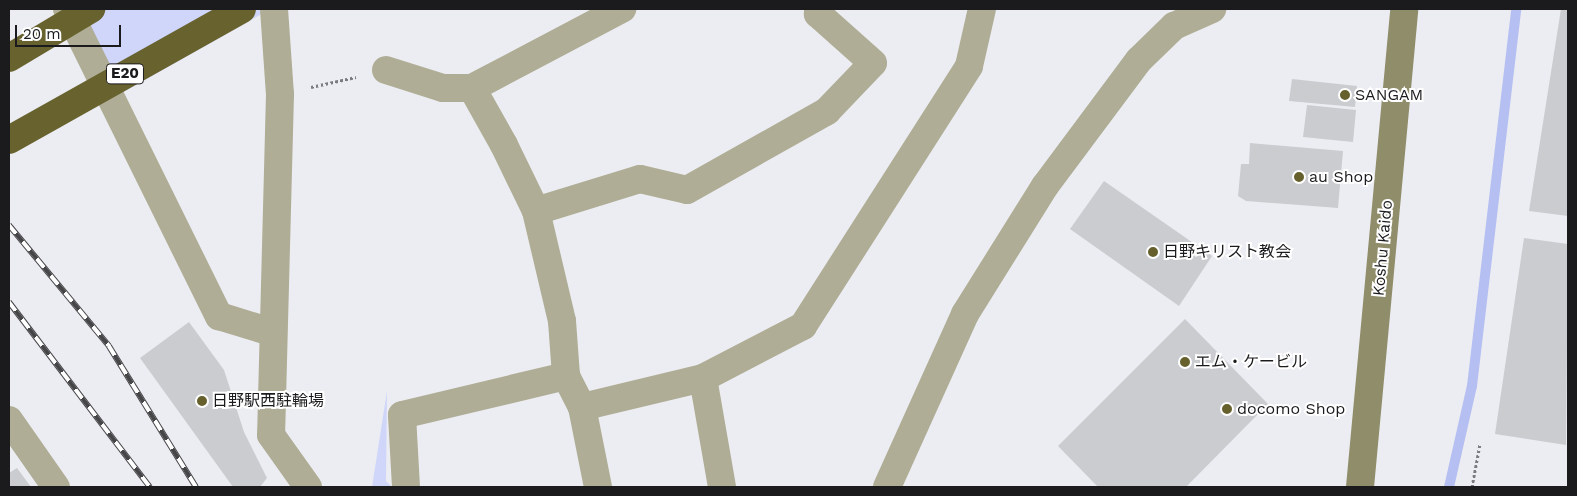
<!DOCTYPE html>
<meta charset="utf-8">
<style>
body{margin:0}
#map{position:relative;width:1577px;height:496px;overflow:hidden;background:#ecedf2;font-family:"Work Sans","Noto Sans JP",sans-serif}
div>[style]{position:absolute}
.green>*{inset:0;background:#cfd6fa}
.stream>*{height:10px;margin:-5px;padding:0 5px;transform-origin:5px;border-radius:5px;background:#b5bff1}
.building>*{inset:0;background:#caccd0}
.path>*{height:3px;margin-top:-1.5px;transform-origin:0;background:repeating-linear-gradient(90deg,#7c7c80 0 2.5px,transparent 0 5px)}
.minor>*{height:28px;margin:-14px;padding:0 14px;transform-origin:14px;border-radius:14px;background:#afad95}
.tertiary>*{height:28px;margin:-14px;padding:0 14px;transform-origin:14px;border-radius:14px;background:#afad95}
.secondary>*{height:28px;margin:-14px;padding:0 14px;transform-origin:14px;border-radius:14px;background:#908d6a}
.rail>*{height:5.5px;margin-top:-2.75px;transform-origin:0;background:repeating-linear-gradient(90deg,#fff 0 11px,#464649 0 22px);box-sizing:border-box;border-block:1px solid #464649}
.motorway-bridge>*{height:28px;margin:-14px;padding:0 14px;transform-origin:14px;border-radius:14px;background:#68622e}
.dots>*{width:14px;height:14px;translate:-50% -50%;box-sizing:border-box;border:2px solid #fff;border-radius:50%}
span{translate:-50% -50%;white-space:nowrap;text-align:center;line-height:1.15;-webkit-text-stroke:4px #fff;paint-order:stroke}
.shield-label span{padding:1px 4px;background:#fff;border:1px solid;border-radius:4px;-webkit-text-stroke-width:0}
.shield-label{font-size:15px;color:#1b1b1d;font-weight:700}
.poi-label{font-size:16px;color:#1b1b1d}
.left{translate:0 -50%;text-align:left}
.street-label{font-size:16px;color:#1b1b1d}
.frame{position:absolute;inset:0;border:10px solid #1b1b1d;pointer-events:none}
.scale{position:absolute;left:15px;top:25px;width:106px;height:22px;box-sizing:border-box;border:2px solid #1b1b1d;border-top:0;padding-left:6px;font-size:15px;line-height:18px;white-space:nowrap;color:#1b1b1d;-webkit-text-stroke:4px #fff;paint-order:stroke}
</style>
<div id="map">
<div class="green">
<i style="clip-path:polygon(82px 9px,267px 9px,267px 11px,118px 95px)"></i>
<i style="clip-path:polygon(387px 391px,386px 481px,392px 487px,372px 487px)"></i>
</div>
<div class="stream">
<i style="left:1449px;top:487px;width:104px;rotate:-77.2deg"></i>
<i style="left:1472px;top:386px;width:380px;rotate:-83.3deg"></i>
</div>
<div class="building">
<i style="clip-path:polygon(1561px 9px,1568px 9px,1568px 216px,1529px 211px)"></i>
<i style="clip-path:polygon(1292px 79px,1357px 86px,1355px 107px,1289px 101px)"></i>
<i style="clip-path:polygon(1307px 105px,1356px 110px,1353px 142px,1303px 137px)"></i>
<i style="clip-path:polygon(1250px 143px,1343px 151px,1338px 208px,1246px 201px,1238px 196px,1241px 164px,1249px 164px)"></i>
<i style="clip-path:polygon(1104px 181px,1212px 256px,1179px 306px,1070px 229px)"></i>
<i style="clip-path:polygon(1524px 238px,1568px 244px,1566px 445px,1495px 434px)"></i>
<i style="clip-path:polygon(1185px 319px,1268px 404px,1186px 487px,1098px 487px,1058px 446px)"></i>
<i style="clip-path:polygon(189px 322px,224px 370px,244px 432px,267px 478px,260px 487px,233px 487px,140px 358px)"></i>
<i style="clip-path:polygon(17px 468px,31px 487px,9px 487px,9px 473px)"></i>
</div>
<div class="path">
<i style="left:311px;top:87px;width:46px;rotate:-12.5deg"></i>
<i style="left:1472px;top:487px;width:44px;rotate:-79.5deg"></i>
</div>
<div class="minor">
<i style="left:67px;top:9px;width:343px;rotate:63.7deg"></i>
<i style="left:219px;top:316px;width:54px;rotate:17.1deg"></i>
<i style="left:386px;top:70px;width:60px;rotate:17.5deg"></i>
<i style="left:443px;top:88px;width:29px"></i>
<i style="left:472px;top:88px;width:65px;rotate:60.7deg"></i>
<i style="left:504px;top:145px;width:73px;rotate:64.1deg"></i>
<i style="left:536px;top:211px;width:113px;rotate:76.7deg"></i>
<i style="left:562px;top:321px;width:55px;rotate:85.8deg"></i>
<i style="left:566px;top:376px;width:35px;rotate:63deg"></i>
<i style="left:582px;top:407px;width:82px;rotate:78.7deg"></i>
<i style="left:472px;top:88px;width:170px;rotate:-27.8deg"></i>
<i style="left:536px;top:211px;width:109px;rotate:-17.1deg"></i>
<i style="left:640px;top:179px;width:48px;rotate:13.2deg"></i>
<i style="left:687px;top:190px;width:161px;rotate:-29.4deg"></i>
<i style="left:827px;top:111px;width:66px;rotate:-46.2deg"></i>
<i style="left:873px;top:63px;width:74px;rotate:-138.3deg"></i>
<i style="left:818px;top:14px;width:5px;rotate:-90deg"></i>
<i style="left:703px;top:378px;width:111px;rotate:80.1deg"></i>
<i style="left:582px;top:407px;width:124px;rotate:-13.5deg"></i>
<i style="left:703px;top:378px;width:113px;rotate:-27.5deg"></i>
<i style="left:803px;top:326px;width:308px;rotate:-57.4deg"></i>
<i style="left:969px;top:66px;width:58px;rotate:-77.2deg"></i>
<i style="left:9px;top:420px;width:82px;rotate:55deg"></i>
<i style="left:406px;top:487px;width:72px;rotate:-93.2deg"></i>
<i style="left:402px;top:415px;width:169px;rotate:-13.4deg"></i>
<i style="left:887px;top:487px;width:190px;rotate:-65.7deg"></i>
<i style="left:965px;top:314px;width:151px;rotate:-58deg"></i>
<i style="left:1045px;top:186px;width:157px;rotate:-53.3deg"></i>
<i style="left:1139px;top:60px;width:49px;rotate:-44.2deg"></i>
<i style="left:1174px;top:26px;width:42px;rotate:-24.1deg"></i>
</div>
<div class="tertiary">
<i style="left:274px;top:9px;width:85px;rotate:86deg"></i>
<i style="left:280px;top:94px;width:341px;rotate:91.5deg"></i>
<i style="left:271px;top:435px;width:64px;rotate:54.6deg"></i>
</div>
<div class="secondary">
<i style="left:1360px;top:487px;width:480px;rotate:-84.7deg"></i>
</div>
<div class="rail">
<i style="left:9px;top:225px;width:157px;rotate:50.4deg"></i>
<i style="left:109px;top:346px;width:166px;rotate:58.3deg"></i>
<i style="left:9px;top:302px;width:233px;rotate:52.7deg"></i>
</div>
<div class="motorway-bridge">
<i style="left:9px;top:58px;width:96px;rotate:-30.9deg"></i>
<i style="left:9px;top:140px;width:267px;rotate:-29.3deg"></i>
</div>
<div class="dots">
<i style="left:1345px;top:95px;background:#66602d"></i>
<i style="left:1299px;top:177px;background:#66602d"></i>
<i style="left:1153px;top:252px;background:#66602d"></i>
<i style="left:1185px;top:362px;background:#66602d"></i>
<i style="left:202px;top:401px;background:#66602d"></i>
<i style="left:1227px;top:409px;background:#66602d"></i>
</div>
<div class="shield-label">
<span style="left:125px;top:74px">E20</span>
</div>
<div class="poi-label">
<span class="left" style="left:1355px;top:95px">SANGAM</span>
<span class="left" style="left:1309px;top:177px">au Shop</span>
<span class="left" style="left:1163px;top:252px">日野キリスト教会</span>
<span class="left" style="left:1195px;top:362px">エム・ケービル</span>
<span class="left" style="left:212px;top:401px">日野駅西駐輪場</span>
<span class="left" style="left:1237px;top:409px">docomo Shop</span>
</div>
<div class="street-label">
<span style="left:1383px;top:248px;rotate:-85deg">Koshu Kaido</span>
</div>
<div class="frame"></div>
<div class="scale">20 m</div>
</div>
